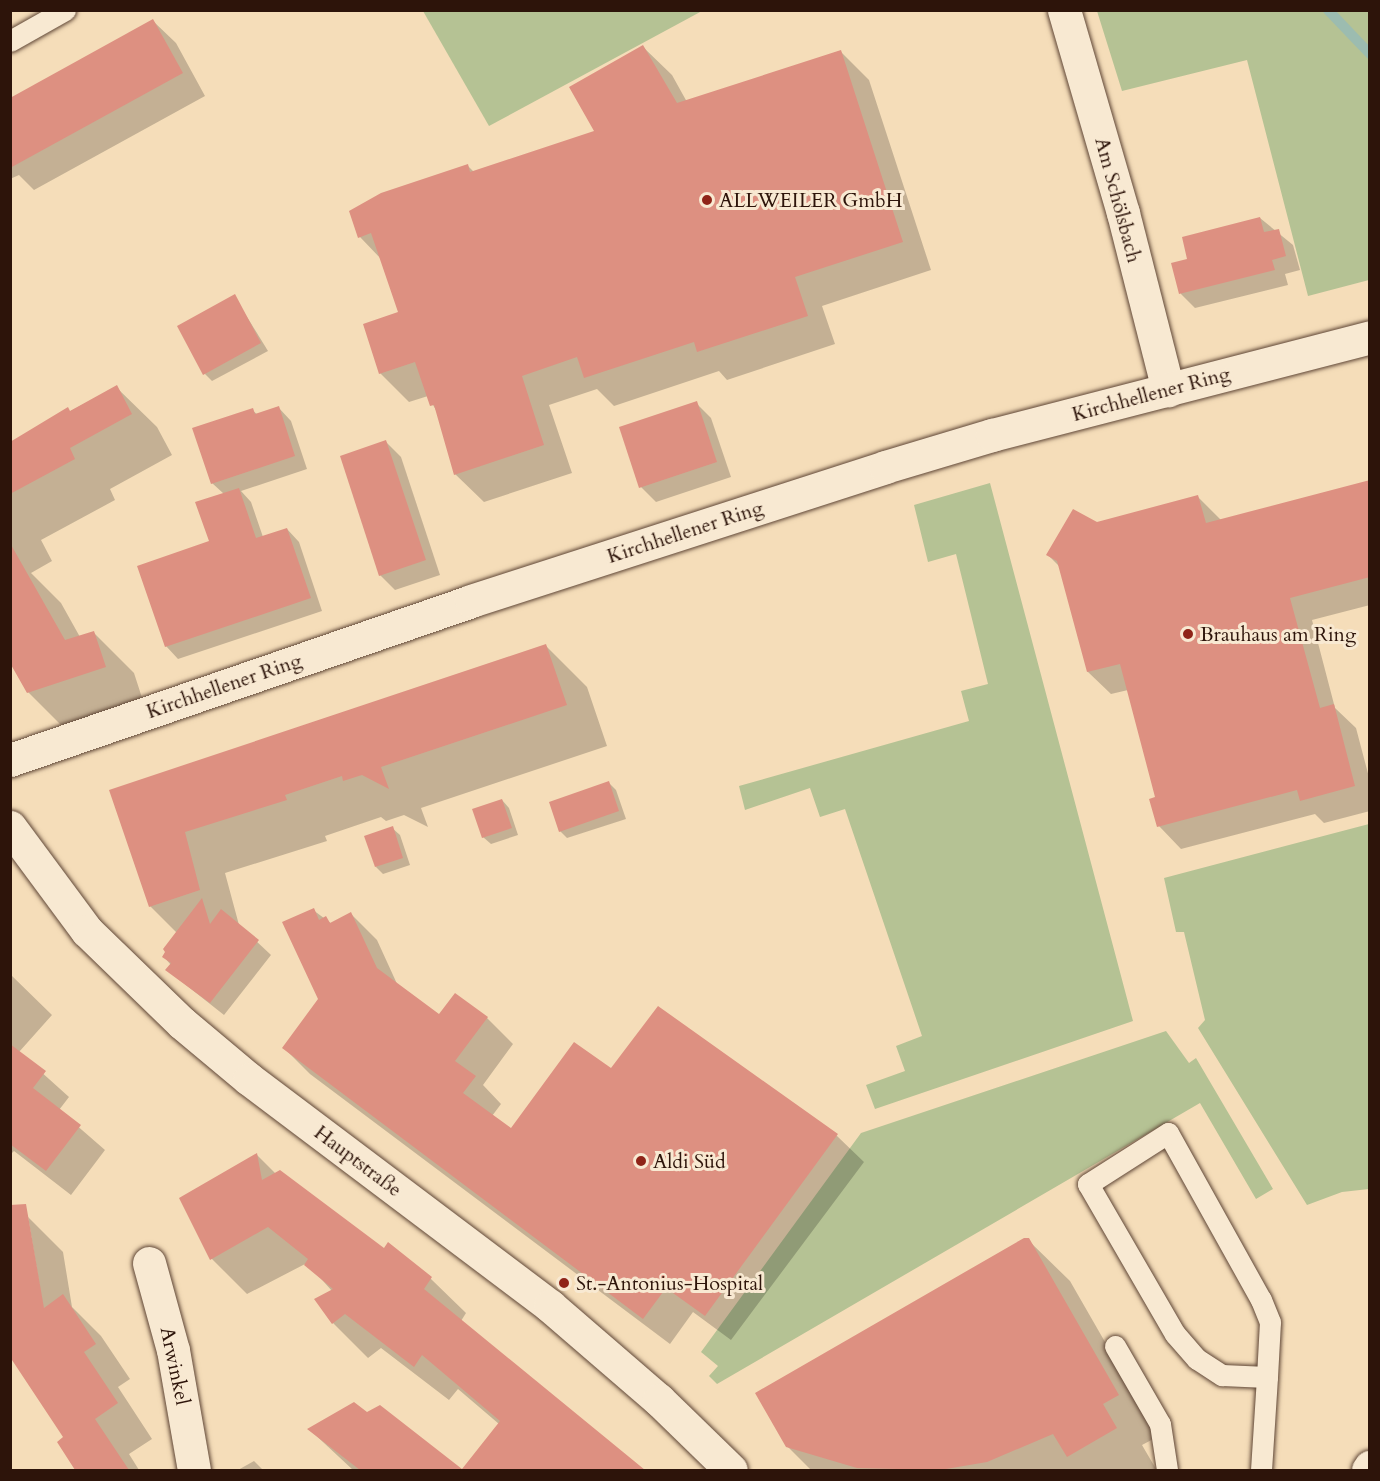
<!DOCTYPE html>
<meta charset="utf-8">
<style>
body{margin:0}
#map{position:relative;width:1380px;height:1481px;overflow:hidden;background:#f5ddb9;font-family:Cardo,serif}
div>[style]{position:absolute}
.green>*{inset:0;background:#b5c294}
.shadow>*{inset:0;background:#0003}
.stream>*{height:10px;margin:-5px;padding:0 5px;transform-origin:5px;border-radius:5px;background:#9cbcb0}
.building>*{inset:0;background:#dd9081}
.roads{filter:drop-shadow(0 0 2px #5f4636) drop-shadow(0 0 2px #5f4636)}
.lane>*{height:21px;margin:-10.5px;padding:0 10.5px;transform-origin:10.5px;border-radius:10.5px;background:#f8e9d2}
.street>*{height:33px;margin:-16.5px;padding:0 16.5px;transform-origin:16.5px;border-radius:16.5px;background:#f8e9d2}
.secondary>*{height:33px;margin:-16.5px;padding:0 16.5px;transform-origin:16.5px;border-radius:16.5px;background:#f8e9d2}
.dots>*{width:16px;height:16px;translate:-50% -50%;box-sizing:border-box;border:3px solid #f8e9d2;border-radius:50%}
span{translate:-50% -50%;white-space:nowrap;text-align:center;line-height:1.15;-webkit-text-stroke:6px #f8e9d2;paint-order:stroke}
.poi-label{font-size:20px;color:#2d140a}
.left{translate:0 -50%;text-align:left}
.street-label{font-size:20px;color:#2d140a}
.frame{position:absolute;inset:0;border:12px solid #2d140a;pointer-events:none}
</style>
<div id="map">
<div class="green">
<i style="clip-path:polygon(423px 11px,702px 11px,489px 126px)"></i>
<i style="clip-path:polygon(1097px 11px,1369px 11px,1369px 280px,1308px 296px,1247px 60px,1122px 91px)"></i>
<i style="clip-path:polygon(990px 483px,1133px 1021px,875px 1109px,866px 1085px,905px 1071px,896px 1046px,922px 1036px,845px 809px,820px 817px,810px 788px,745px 810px,739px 786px,969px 721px,961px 691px,988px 684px,956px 554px,928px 562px,914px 505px)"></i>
<i style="clip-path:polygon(1369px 824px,1369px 1189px,1342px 1192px,1307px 1205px,1198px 1028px,1205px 1020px,1184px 932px,1176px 932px,1164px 878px)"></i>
<i style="clip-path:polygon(1166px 1031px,1189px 1063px,1196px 1058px,1273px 1189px,1256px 1199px,1200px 1103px,717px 1384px,709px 1376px,718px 1366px,701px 1352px,861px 1133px)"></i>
</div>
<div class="shadow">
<i style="clip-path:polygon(153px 21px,176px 43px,205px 96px,34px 190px,19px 175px,10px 179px,10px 99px)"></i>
<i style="clip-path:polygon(643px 47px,672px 75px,687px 102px,840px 51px,869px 80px,931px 270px,822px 306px,835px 344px,727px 380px,719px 371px,614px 406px,597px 389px,549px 405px,572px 473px,484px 502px,455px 474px,437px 412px,428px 396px,409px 402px,380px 373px,400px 313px,382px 260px,360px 237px,351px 211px,467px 165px,474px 172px,596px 132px)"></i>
<i style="clip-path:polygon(1260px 218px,1293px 245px,1300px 270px,1285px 274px,1288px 285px,1195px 308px,1181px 294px,1173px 264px,1189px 260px)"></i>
<i style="clip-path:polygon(234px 296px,268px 351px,212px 381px,205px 374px)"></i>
<i style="clip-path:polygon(116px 387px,157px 427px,172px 455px,110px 489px,115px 500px,41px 540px,52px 561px,31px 573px,61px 603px,80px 637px,93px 632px,134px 673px,145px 707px,69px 733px,28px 692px,10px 658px,10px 443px)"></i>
<i style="clip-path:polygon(696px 403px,711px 418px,731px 477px,656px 502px,641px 487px)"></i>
<i style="clip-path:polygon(278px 407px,291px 421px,307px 469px,241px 491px,251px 502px,263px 537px,287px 529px,299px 542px,322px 611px,178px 659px,166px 646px,211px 542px,224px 494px,212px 483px,252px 410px,258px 415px)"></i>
<i style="clip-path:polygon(386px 442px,401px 457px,440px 575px,395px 590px,380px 575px)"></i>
<i style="clip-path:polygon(1370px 481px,1370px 605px,1312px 620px,1335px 708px,1356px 728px,1370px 781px,1370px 811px,1324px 823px,1315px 814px,1181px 849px,1159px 826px,1156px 798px,1128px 690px,1111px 694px,1088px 672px,1060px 567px,1048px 555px,1097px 524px,1198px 497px,1221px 520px)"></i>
<i style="clip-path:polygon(546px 646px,587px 687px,607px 746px,421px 808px,428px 827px,404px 815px,386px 821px,381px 817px,325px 836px,327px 841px,225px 873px,239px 925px,271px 955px,224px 1015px,167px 970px,171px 965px,164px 957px,177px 933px,150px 906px,111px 791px)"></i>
<i style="clip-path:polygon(609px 783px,616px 790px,626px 819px,567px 838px,560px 831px)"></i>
<i style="clip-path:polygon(502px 800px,509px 808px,518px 835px,491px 844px,483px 837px)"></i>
<i style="clip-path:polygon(392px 828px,400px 835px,410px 865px,383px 874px,376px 867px)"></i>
<i style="clip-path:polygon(313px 910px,332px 924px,351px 914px,377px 940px,398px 986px,439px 1016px,487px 1018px,513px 1044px,483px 1085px,501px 1104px,492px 1116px,511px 1130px,612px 1070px,658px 1008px,837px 1136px,864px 1162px,731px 1340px,693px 1312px,670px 1344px,310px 1074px,284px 1048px,320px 999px)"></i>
<i style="clip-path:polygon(10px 974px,52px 1015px,19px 1052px,69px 1097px,59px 1110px,105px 1150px,71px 1195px,14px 1151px,10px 1155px)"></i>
<i style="clip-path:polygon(257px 1155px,276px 1174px,384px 1250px,388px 1244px,431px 1279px,466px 1313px,461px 1321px,643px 1470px,463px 1470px,499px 1424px,458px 1389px,449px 1400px,381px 1348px,368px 1358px,333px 1323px,332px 1291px,307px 1263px,247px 1294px,212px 1259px,181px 1198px)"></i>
<i style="clip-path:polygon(28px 1217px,63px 1252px,72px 1307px,101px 1336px,130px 1379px,118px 1387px,152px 1439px,129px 1454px,139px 1470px,77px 1470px,59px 1442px,65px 1438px)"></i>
<i style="clip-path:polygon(1028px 1240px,1070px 1281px,1159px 1436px,1142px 1445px,1156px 1469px,811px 1470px,787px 1446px)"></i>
<i style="clip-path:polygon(379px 1407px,462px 1470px,353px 1470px,309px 1429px,367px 1414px)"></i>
<i style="clip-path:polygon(254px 1461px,263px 1470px,238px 1470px)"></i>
</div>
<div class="stream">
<i style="left:1328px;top:10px;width:61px;rotate:46.3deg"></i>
</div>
<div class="building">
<i style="clip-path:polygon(153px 19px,183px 73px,10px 168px,10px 98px)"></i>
<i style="clip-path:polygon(643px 45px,677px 103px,841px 50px,903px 242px,795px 277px,808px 316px,697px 352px,694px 342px,584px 378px,577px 357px,522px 376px,544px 445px,454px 475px,434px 405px,430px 406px,415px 362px,379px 374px,363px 324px,398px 312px,371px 233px,358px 238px,349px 211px,381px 193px,468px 164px,470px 172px,594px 131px,569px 87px)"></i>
<i style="clip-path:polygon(1260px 217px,1264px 232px,1279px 229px,1286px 256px,1272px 260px,1275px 270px,1179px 294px,1171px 263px,1187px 259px,1182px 237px)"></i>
<i style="clip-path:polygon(235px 294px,261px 343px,203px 375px,177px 326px)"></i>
<i style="clip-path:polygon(117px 385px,132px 414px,70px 448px,75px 459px,10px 494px,10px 442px,68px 407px,70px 411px)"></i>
<i style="clip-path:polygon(697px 401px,717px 462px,639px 488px,619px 427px)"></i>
<i style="clip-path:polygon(279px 406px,295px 456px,211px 484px,192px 428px,253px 408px,255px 414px)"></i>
<i style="clip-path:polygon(386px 440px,426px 560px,379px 576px,340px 456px)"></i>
<i style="clip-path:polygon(1370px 480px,1370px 577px,1290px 598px,1320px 708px,1334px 704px,1355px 786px,1300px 801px,1297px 790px,1157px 827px,1149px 799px,1155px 797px,1120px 664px,1087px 672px,1057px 561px,1046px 555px,1073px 509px,1097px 522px,1198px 495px,1206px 523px)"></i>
<i style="clip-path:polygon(239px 488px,256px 538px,287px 528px,311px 598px,165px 647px,137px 566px,209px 541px,195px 502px)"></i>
<i style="clip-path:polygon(10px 543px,65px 640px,94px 631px,106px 667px,27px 693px,10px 663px)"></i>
<i style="clip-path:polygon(546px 644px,567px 705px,381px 767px,389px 789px,362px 775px,343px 781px,342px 776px,285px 795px,287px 800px,185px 832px,200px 890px,149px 907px,109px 790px)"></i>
<i style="clip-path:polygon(609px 781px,619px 811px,559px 832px,549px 802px)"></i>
<i style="clip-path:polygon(502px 799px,512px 828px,482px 838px,472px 809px)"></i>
<i style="clip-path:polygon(393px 826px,403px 858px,375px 867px,364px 836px)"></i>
<i style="clip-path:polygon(202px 898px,210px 924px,221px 909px,259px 940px,210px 1003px,165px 970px,171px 963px,162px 957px,165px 952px,163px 949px)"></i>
<i style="clip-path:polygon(314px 908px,319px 920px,326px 916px,330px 923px,351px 912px,377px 968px,439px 1014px,455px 993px,488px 1017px,455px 1061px,476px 1076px,463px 1093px,511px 1128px,574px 1042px,611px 1068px,658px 1006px,838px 1134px,705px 1316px,666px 1288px,643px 1319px,282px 1048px,318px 999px,282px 922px)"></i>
<i style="clip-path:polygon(10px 1044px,46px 1071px,33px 1088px,81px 1125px,46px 1171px,10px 1144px)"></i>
<i style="clip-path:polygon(257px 1153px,262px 1180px,280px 1170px,384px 1248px,388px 1242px,432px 1277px,424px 1289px,645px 1470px,360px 1470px,307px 1429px,354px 1402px,367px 1412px,380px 1405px,462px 1469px,500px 1421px,422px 1355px,414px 1367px,345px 1314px,332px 1324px,314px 1299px,333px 1289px,304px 1265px,308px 1259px,268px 1227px,210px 1260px,179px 1198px)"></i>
<i style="clip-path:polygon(26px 1204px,44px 1308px,63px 1294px,96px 1344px,84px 1352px,118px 1403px,95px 1419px,129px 1470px,75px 1470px,57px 1442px,63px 1437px,10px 1357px,10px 1205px)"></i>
<i style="clip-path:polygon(1024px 1238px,1029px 1238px,1119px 1395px,1103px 1404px,1117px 1428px,1067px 1457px,1053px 1434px,987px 1462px,940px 1470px,857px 1468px,786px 1447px,755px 1393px)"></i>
</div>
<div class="roads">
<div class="lane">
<i style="left:10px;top:41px;width:63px;rotate:-29.4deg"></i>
<i style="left:1115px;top:1346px;width:90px;rotate:60deg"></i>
<i style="left:1160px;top:1424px;width:47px;rotate:81.3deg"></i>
<i style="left:1261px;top:1470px;width:93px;rotate:-86.3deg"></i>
<i style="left:1267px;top:1377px;width:55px;rotate:-86.9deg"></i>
<i style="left:1270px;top:1322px;width:24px;rotate:-112deg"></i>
<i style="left:1261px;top:1300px;width:191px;rotate:-119.1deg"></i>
<i style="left:1168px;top:1133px;width:95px;rotate:147.5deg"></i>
<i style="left:1088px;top:1184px;width:173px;rotate:59.9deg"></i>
<i style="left:1175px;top:1334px;width:33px;rotate:49deg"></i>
<i style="left:1197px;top:1359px;width:30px;rotate:33deg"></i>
<i style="left:1222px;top:1375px;width:45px;rotate:2.5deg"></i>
</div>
<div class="street">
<i style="left:1064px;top:10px;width:211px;rotate:73.8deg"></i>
<i style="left:1123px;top:213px;width:183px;rotate:75.7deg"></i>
<i style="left:10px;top:760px;width:488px;rotate:-19deg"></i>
<i style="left:471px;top:601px;width:435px;rotate:-17.9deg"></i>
<i style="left:885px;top:467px;width:112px;rotate:-16.7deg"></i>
<i style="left:992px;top:435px;width:390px;rotate:-14.5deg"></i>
<i style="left:149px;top:1263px;width:90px;rotate:74.6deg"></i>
<i style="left:173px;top:1350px;width:122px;rotate:80.1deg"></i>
<i style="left:1368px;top:1470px;width:4px;rotate:-56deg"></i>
</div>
<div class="secondary">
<i style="left:10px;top:827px;width:129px;rotate:53.5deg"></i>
<i style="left:87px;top:931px;width:132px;rotate:44.1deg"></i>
<i style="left:182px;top:1023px;width:87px;rotate:39.9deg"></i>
<i style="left:249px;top:1079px;width:377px;rotate:37deg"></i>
<i style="left:550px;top:1306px;width:144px;rotate:40.8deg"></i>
<i style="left:659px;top:1400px;width:100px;rotate:44.2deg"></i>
</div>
</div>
<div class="dots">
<i style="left:707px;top:200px;background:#8f2418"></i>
<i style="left:1188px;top:634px;background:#8f2418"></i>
<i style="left:641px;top:1161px;background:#8f2418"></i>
<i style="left:564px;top:1283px;background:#8f2418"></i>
</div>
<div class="poi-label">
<span class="left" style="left:719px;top:200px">ALLWEILER GmbH</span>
<span class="left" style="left:1200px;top:634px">Brauhaus am Ring</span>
<span class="left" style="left:653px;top:1161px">Aldi Süd</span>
<span class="left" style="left:576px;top:1283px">St.-Antonius-Hospital</span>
</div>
<div class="street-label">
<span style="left:1118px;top:200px;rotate:75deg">Am Schölsbach</span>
<span style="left:1151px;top:394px;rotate:-15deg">Kirchhellener Ring</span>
<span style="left:685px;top:532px;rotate:-18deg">Kirchhellener Ring</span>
<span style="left:224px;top:686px;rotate:-19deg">Kirchhellener Ring</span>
<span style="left:358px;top:1161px;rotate:37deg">Hauptstraße</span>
<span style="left:175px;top:1366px;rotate:78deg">Arwinkel</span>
</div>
<div class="frame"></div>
</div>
